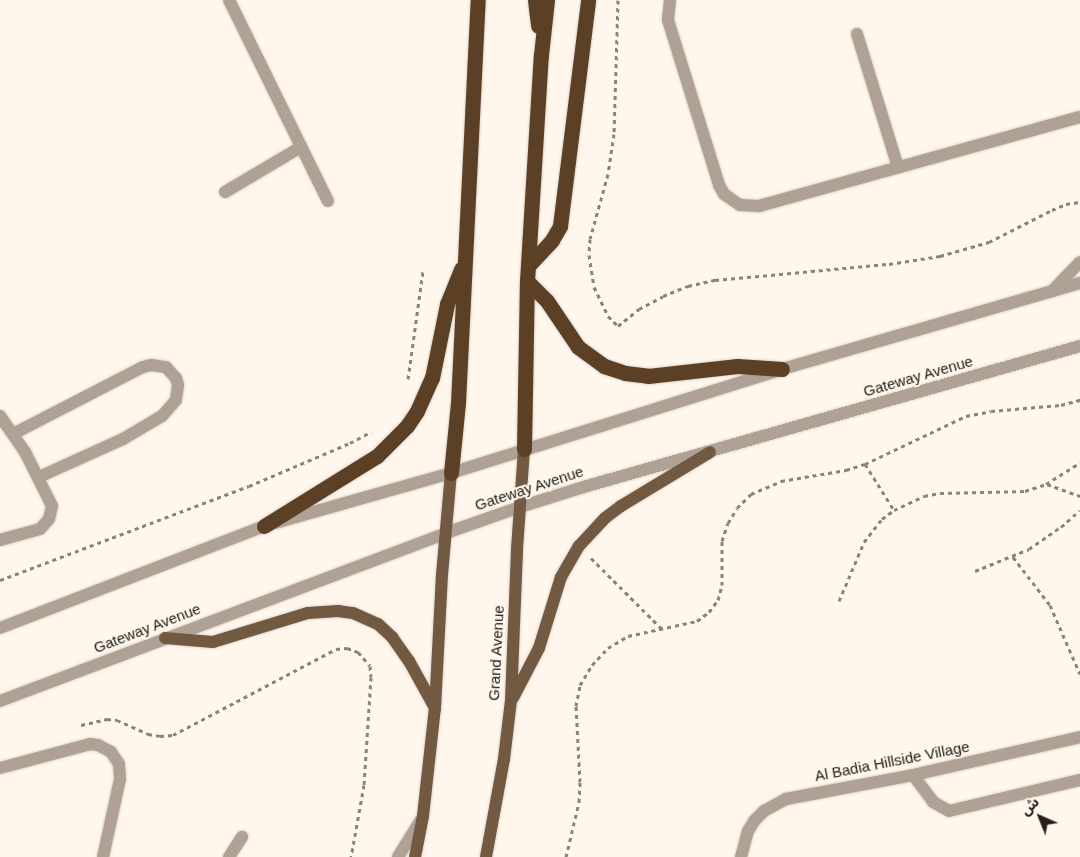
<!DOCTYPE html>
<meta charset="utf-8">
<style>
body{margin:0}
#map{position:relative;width:1080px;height:857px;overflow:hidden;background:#fff6ec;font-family:Arial,"Noto Sans Arabic",sans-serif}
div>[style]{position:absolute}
.path>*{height:3px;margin-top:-1.5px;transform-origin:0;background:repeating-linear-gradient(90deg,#89837c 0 4px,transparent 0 8px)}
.roads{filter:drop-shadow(0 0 1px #dcd4cb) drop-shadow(0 0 1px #dcd4cb)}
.minor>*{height:12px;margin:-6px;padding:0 6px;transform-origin:6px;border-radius:6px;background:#afa194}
.major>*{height:12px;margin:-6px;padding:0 6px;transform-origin:6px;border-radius:6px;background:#725942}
.highway>*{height:15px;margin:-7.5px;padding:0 7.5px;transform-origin:7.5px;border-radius:7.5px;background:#5c4025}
span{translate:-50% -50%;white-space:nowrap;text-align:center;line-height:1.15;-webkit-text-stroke:4px #fff6ec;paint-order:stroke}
.street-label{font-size:15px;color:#24201b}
.north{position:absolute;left:1015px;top:792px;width:50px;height:50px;-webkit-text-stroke:4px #fff6ec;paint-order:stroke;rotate:316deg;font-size:14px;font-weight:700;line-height:20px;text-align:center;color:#24201b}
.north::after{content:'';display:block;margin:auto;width:18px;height:22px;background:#24201b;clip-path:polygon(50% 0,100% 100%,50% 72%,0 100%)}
</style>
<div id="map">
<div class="path">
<i style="left:618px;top:0;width:134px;rotate:91.7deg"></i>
<i style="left:614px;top:134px;width:40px;rotate:98.5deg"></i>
<i style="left:608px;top:174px;width:67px;rotate:105.5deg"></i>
<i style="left:590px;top:239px;width:16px;rotate:94deg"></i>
<i style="left:589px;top:255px;width:32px;rotate:81deg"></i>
<i style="left:594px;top:287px;width:32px;rotate:64deg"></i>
<i style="left:608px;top:316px;width:14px;rotate:45deg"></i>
<i style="left:618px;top:326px;width:27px;rotate:-39deg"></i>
<i style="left:639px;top:309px;width:27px;rotate:-28deg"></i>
<i style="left:663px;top:296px;width:27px;rotate:-22deg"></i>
<i style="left:688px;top:286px;width:28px;rotate:-13deg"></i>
<i style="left:715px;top:280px;width:175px;rotate:-5.3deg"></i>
<i style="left:889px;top:264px;width:52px;rotate:-8.9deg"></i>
<i style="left:940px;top:256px;width:51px;rotate:-15.9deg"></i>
<i style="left:989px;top:242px;width:71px;rotate:-26.9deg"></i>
<i style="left:1052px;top:210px;width:15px;rotate:-23deg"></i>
<i style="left:1066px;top:204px;width:14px;rotate:-8deg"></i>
<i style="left:408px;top:379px;width:109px;rotate:-82.1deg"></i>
<i style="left:865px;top:464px;width:54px;rotate:57.8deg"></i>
<i style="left:1047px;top:484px;width:35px;rotate:20deg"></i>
<i style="left:1013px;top:557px;width:61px;rotate:52.4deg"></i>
<i style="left:1050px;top:605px;width:75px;rotate:66.5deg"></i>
<i style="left:591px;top:558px;width:102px;rotate:45deg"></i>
<i style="left:975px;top:571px;width:58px;rotate:-22.2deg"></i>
<i style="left:1029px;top:549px;width:39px;rotate:-35deg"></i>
<i style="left:1061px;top:527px;width:25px;rotate:-42deg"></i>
<i style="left:0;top:580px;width:266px;rotate:-20.7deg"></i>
<i style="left:249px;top:486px;width:110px;rotate:-23.1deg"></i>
<i style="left:350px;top:443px;width:24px;rotate:-28deg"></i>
<i style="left:839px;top:601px;width:64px;rotate:-67deg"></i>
<i style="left:864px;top:542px;width:29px;rotate:-52deg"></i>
<i style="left:882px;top:519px;width:15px;rotate:-37deg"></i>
<i style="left:894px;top:510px;width:33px;rotate:-25deg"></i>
<i style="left:924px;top:496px;width:16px;rotate:-11deg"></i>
<i style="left:940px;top:493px;width:85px;rotate:-1.3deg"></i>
<i style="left:1025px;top:491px;width:22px;rotate:-18deg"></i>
<i style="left:1046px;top:484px;width:40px;rotate:-32deg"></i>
<i style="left:81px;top:725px;width:27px;rotate:-13deg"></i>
<i style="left:107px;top:719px;width:10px;rotate:6deg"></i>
<i style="left:117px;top:720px;width:34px;rotate:24deg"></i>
<i style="left:148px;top:734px;width:12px;rotate:9deg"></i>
<i style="left:160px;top:736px;width:13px;rotate:-4deg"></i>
<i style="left:173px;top:735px;width:184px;rotate:-27.8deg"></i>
<i style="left:336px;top:649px;width:11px;rotate:-5deg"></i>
<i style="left:347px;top:648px;width:12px;rotate:20deg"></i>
<i style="left:358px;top:652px;width:18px;rotate:49deg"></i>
<i style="left:370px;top:666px;width:11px;rotate:85deg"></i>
<i style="left:371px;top:677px;width:108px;rotate:93.7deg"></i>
<i style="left:364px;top:785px;width:73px;rotate:100.2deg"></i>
<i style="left:566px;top:857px;width:57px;rotate:-76.7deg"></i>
<i style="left:579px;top:802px;width:20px;rotate:-87deg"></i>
<i style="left:580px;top:782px;width:76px;rotate:-93deg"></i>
<i style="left:576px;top:706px;width:21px;rotate:-79deg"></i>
<i style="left:580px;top:685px;width:23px;rotate:-59deg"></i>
<i style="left:592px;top:665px;width:23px;rotate:-47deg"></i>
<i style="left:608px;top:648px;width:23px;rotate:-31deg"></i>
<i style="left:628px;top:636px;width:71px;rotate:-12.3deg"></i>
<i style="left:697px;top:621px;width:15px;rotate:-37deg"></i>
<i style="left:709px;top:612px;width:15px;rotate:-53deg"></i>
<i style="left:718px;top:600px;width:16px;rotate:-75deg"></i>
<i style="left:722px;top:585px;width:44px;rotate:-90deg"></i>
<i style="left:722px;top:541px;width:19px;rotate:-72deg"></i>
<i style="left:728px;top:523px;width:17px;rotate:-59deg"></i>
<i style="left:737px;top:508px;width:20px;rotate:-45deg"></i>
<i style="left:751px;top:494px;width:33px;rotate:-23deg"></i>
<i style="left:781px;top:481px;width:66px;rotate:-9.6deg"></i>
<i style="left:846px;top:470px;width:20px;rotate:-18deg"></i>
<i style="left:865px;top:464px;width:112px;rotate:-25.4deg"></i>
<i style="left:966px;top:416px;width:25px;rotate:-11deg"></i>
<i style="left:991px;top:411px;width:70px;rotate:-4.9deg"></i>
<i style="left:1061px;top:405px;width:20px;rotate:-15deg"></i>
</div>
<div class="roads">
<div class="minor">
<i style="left:229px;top:0;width:224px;rotate:63.8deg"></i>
<i style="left:670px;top:0;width:20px;rotate:96deg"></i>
<i style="left:668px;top:20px;width:173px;rotate:72.8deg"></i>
<i style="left:719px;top:185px;width:10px;rotate:61deg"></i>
<i style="left:724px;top:194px;width:19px;rotate:35deg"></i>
<i style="left:740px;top:205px;width:19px;rotate:3deg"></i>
<i style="left:759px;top:206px;width:333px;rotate:-15.5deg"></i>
<i style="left:857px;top:34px;width:139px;rotate:72.9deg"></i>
<i style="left:225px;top:192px;width:88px;rotate:-30.6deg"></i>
<i style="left:1052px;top:291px;width:40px;rotate:-46deg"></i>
<i style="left:0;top:416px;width:44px;rotate:55.2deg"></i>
<i style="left:25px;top:452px;width:60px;rotate:63.4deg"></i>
<i style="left:52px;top:506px;width:13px;rotate:103deg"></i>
<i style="left:49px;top:519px;width:13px;rotate:132deg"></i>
<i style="left:40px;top:529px;width:41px;rotate:164.6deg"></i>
<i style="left:13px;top:434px;width:146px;rotate:-27.3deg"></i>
<i style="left:143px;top:367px;width:8px;rotate:-14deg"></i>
<i style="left:151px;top:365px;width:15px;rotate:8deg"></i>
<i style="left:166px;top:367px;width:15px;rotate:48deg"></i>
<i style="left:176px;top:378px;width:7px;rotate:74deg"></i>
<i style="left:178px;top:385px;width:15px;rotate:98deg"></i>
<i style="left:176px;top:400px;width:21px;rotate:131deg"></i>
<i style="left:162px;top:416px;width:45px;rotate:149.5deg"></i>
<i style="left:123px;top:439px;width:92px;rotate:155.7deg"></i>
<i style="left:0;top:628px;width:283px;rotate:-21.1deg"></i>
<i style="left:264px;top:526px;width:194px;rotate:-15.8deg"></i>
<i style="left:451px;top:473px;width:347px;rotate:-17.4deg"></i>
<i style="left:782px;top:369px;width:310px;rotate:-16.1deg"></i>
<i style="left:0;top:701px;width:477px;rotate:-20.6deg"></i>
<i style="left:446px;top:533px;width:78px;rotate:-19.4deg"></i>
<i style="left:520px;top:507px;width:70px;rotate:-17.4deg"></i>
<i style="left:587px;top:486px;width:512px;rotate:-15.85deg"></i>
<i style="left:0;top:768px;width:93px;rotate:-14.9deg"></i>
<i style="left:90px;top:744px;width:8px;rotate:7deg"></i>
<i style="left:98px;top:745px;width:15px;rotate:28deg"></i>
<i style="left:111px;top:752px;width:14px;rotate:56deg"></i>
<i style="left:119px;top:764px;width:15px;rotate:86deg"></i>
<i style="left:120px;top:779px;width:80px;rotate:102.3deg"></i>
<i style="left:913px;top:775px;width:34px;rotate:53deg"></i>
<i style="left:933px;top:802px;width:18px;rotate:29deg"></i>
<i style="left:949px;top:811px;width:135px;rotate:-13.3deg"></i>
<i style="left:229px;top:857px;width:24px;rotate:-57deg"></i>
<i style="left:398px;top:857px;width:46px;rotate:-58.4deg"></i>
<i style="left:741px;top:857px;width:27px;rotate:-75deg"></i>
<i style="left:748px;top:831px;width:13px;rotate:-58deg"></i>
<i style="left:755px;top:820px;width:13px;rotate:-45deg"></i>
<i style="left:764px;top:811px;width:25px;rotate:-29deg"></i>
<i style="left:786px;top:799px;width:129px;rotate:-10.7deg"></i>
<i style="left:913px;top:775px;width:171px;rotate:-12.8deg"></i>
</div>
<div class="major">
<i style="left:165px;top:638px;width:48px;rotate:4.8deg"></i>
<i style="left:213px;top:642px;width:99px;rotate:-17deg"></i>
<i style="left:308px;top:613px;width:30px;rotate:-4deg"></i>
<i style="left:338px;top:611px;width:15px;rotate:8deg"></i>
<i style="left:353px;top:613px;width:27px;rotate:24deg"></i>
<i style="left:378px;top:624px;width:19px;rotate:43deg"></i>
<i style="left:392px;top:637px;width:29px;rotate:55deg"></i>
<i style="left:409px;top:661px;width:54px;rotate:61deg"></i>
<i style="left:513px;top:698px;width:56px;rotate:-62.5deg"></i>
<i style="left:539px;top:648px;width:74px;rotate:-72.8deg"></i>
<i style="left:561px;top:577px;width:36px;rotate:-60deg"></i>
<i style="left:579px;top:546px;width:38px;rotate:-47deg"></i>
<i style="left:605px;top:518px;width:20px;rotate:-37deg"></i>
<i style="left:621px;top:506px;width:104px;rotate:-31.2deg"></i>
<i style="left:415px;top:857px;width:42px;rotate:-79deg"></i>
<i style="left:423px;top:816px;width:109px;rotate:-83.7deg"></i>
<i style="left:435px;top:708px;width:133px;rotate:-87deg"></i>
<i style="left:442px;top:575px;width:102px;rotate:-85deg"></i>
<i style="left:486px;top:857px;width:100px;rotate:-79.6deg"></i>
<i style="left:504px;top:759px;width:59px;rotate:-83.2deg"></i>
<i style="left:511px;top:700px;width:151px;rotate:-87.7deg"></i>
<i style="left:517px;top:549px;width:100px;rotate:-86deg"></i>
</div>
<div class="highway">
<i style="left:535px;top:0;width:26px;rotate:83deg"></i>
<i style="left:529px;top:265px;width:34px;rotate:-47deg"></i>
<i style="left:552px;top:240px;width:16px;rotate:-60deg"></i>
<i style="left:560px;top:226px;width:228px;rotate:-82.9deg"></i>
<i style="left:527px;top:281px;width:28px;rotate:45deg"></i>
<i style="left:547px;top:301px;width:55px;rotate:56deg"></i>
<i style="left:578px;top:347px;width:32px;rotate:36deg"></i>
<i style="left:604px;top:366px;width:22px;rotate:18deg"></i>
<i style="left:625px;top:373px;width:23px;rotate:7deg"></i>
<i style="left:648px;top:376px;width:90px;rotate:-6.4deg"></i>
<i style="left:737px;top:366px;width:45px;rotate:3.8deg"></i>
<i style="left:524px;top:449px;width:168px;rotate:-89deg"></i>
<i style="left:527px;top:281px;width:226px;rotate:-86.5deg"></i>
<i style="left:541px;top:55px;width:55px;rotate:-83.8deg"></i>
<i style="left:451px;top:473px;width:70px;rotate:-84.3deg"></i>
<i style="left:458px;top:403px;width:403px;rotate:-87.2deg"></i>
<i style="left:264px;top:526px;width:133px;rotate:-31.8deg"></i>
<i style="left:377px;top:456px;width:42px;rotate:-45deg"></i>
<i style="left:407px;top:426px;width:18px;rotate:-56deg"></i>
<i style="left:417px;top:411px;width:36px;rotate:-66deg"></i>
<i style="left:432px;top:378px;width:76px;rotate:-78.5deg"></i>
<i style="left:447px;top:304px;width:38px;rotate:-68deg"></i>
</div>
</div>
<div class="street-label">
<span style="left:918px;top:376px;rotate:-16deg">Gateway Avenue</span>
<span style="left:529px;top:488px;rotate:-18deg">Gateway Avenue</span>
<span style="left:147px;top:628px;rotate:-21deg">Gateway Avenue</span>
<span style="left:496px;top:653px;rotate:-87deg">Grand Avenue</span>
<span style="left:892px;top:761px;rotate:-11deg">Al Badia Hillside Village</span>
</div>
<div class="north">ش</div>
</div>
